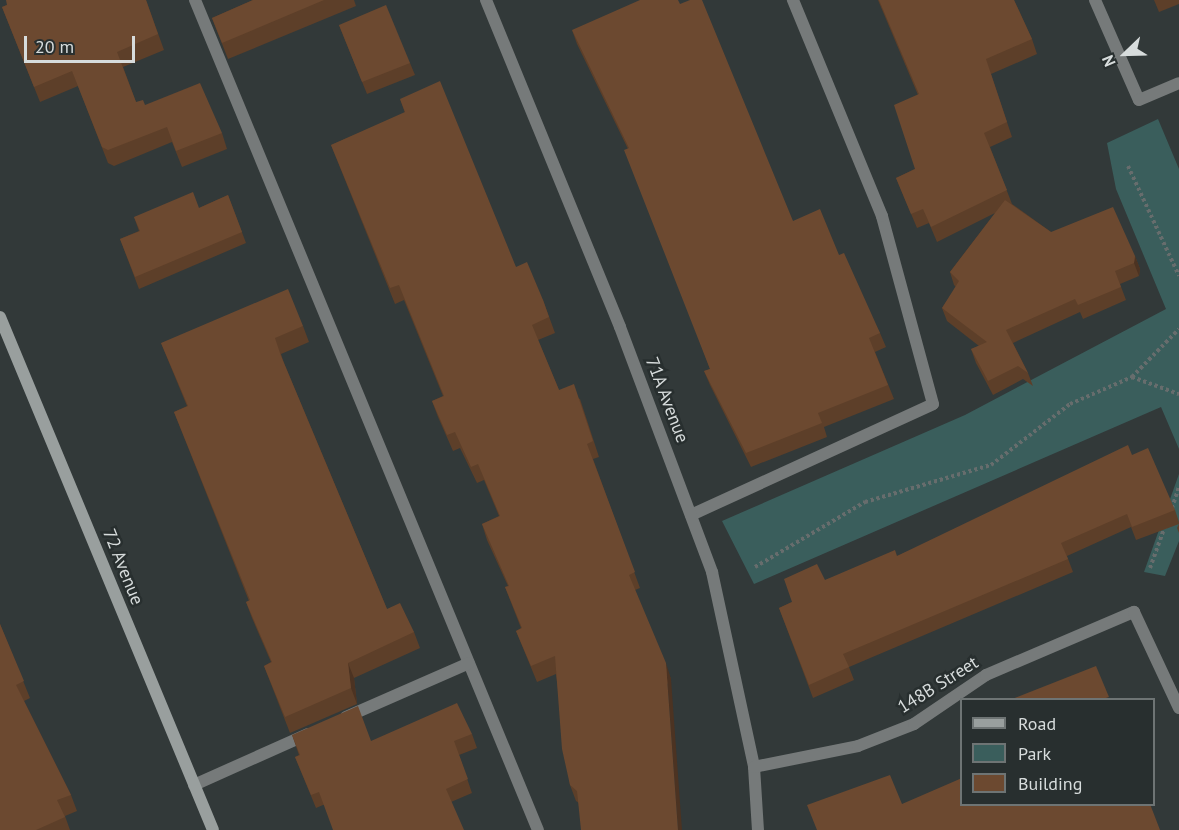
<!DOCTYPE html>
<style>
body{margin:0}
#map{position:relative;width:1179px;height:830px;overflow:hidden;background:#323939;font-family:"PT Sans",sans-serif}
div>[style]{position:absolute}
.green>*{inset:0;background:#3a5e5c}
.path>*{height:4px;margin-top:-2px;transform-origin:0;background:repeating-linear-gradient(90deg,#676d6d 0 3px,transparent 0 6px)}
.lane>*{height:12px;margin:-6px;padding:0 6px;transform-origin:6px;border-radius:6px;background:#767a7a}
.street>*{height:12px;margin:-6px;padding:0 6px;transform-origin:6px;border-radius:6px;background:#767a7a}
.secondary>*{height:12px;margin:-6px;padding:0 6px;transform-origin:6px;border-radius:6px;background:#999f9e}
.wall>*{inset:0;background:#5d3f29}
.shaded-wall>*{inset:0;background:#4c3322}
.building>*{inset:0;background:#6c4930}
span{translate:-50% -50%;white-space:nowrap;text-align:center;line-height:1.15;-webkit-text-stroke:5px #282f2f;paint-order:stroke}
.street-label{font-size:18px;color:#d7dcdc}
.legend{position:absolute;left:960px;top:698px;width:195px;height:108px;box-sizing:border-box;background:#282f2f;border:2px solid #6e7474;margin:0;padding:8px 10px;list-style:none;font-size:18px;color:#d7dcdc}
.legend li{display:flex;align-items:center;gap:12px;height:30px}
.legend b{width:30px;border:2px solid #6e7474}
.north{position:absolute;left:1095px;top:24px;width:60px;height:60px;-webkit-text-stroke:4px #282f2f;paint-order:stroke;rotate:247deg;font-size:16px;font-weight:700;line-height:24px;text-align:center;color:#d7dcdc}
.north::after{content:'';display:block;margin:auto;width:21px;height:27px;background:#d7dcdc;clip-path:polygon(50% 0,100% 100%,50% 72%,0 100%)}
.scale{position:absolute;left:24px;top:36px;width:111px;height:27px;box-sizing:border-box;border:3px solid #d7dcdc;border-top:0;padding-left:8px;font-size:18px;line-height:21px;white-space:nowrap;color:#d7dcdc;-webkit-text-stroke:4px #282f2f;paint-order:stroke}
</style>
<div id="map">
<div class="green">
<i style="clip-path:polygon(1158px 119px,1179px 169px,1179px 449px,1161px 407px,754px 584px,722px 521px,965px 415px,1166px 309px,1116px 189px,1107px 143px)"></i>
<i style="clip-path:polygon(1179px 474px,1179px 541px,1165px 576px,1144px 572px)"></i>
</div>
<div class="path">
<i style="left:1128px;top:166px;width:121px;rotate:65.1deg"></i>
<i style="left:1132px;top:377px;width:50px;rotate:19.9deg"></i>
<i style="left:1172px;top:508px;width:22px;rotate:-72deg"></i>
<i style="left:755px;top:567px;width:128px;rotate:-30.6deg"></i>
<i style="left:865px;top:502px;width:131px;rotate:-16.4deg"></i>
<i style="left:991px;top:465px;width:100px;rotate:-37.7deg"></i>
<i style="left:1070px;top:404px;width:68px;rotate:-23.5deg"></i>
<i style="left:1132px;top:377px;width:67px;rotate:-45.6deg"></i>
<i style="left:1150px;top:568px;width:45px;rotate:-70.3deg"></i>
</div>
<div class="lane">
<i style="left:195px;top:0;width:898px;rotate:67.55deg"></i>
<i style="left:691px;top:515px;width:266px;rotate:-24.6deg"></i>
<i style="left:933px;top:404px;width:195px;rotate:-105.2deg"></i>
<i style="left:882px;top:216px;width:234px;rotate:-112.4deg"></i>
<i style="left:346px;top:717px;width:134px;rotate:-23.7deg"></i>
<i style="left:194px;top:785px;width:125px;rotate:-24.1deg"></i>
</div>
<div class="street">
<i style="left:486px;top:0;width:353px;rotate:67.7deg"></i>
<i style="left:620px;top:327px;width:262px;rotate:69.4deg"></i>
<i style="left:712px;top:572px;width:199px;rotate:77.8deg"></i>
<i style="left:754px;top:767px;width:63px;rotate:86.4deg"></i>
<i style="left:1095px;top:0;width:109px;rotate:66.3deg"></i>
<i style="left:1139px;top:100px;width:43px;rotate:-23deg"></i>
<i style="left:754px;top:767px;width:106px;rotate:-11.4deg"></i>
<i style="left:858px;top:746px;width:60px;rotate:-21.4deg"></i>
<i style="left:914px;top:724px;width:87px;rotate:-34.2deg"></i>
<i style="left:986px;top:675px;width:161px;rotate:-23.1deg"></i>
<i style="left:1134px;top:612px;width:106px;rotate:64.9deg"></i>
</div>
<div class="secondary">
<i style="left:0;top:317px;width:555px;rotate:67.45deg"></i>
</div>
<div class="wall">
<i style="clip-path:polygon(146px 0,164px 50px,123px 67px,136px 102px,222px 133px,227px 149px,182px 167px,172px 142px,114px 166px,108px 163px,78px 86px,40px 102px,2px 7px,7px 5px)"></i>
<i style="clip-path:polygon(253px 0,354px 0,356px 6px,228px 59px,212px 18px)"></i>
<i style="clip-path:polygon(878px 0,1014px 0,1032px 39px,1037px 54px,991px 74px,1012px 137px,990px 147px,1012px 204px,1051px 232px,1135px 256px,1140px 269px,1139px 276px,1120px 284px,1126px 300px,1083px 319px,1080px 312px,1013px 343px,1028px 373px,1033px 386px,1023px 379px,993px 395px,976px 363px,971px 349px,979px 346px,947px 321px,942px 308px,956px 287px,954px 285px,950px 272px,995px 213px,937px 242px,929px 223px,917px 228px,896px 178px,915px 169px,918px 95px)"></i>
<i style="clip-path:polygon(1154px 0,1179px 0,1179px 4px,1159px 12px)"></i>
<i style="clip-path:polygon(339px 25px,410px 63px,415px 75px,367px 94px)"></i>
<i style="clip-path:polygon(572px 30px,793px 221px,839px 255px,880px 333px,886px 347px,875px 352px,894px 399px,824px 427px,827px 437px,751px 467px,710px 385px,704px 371px,710px 369px,628px 149px,577px 44px)"></i>
<i style="clip-path:polygon(400px 99px,516px 267px,543px 300px,555px 333px,538px 340px,559px 390px,580px 399px,599px 457px,593px 459px,640px 588px,635px 590px,671px 679px,579px 803px,576px 801px,570px 785px,556px 674px,537px 682px,516px 631px,521px 628px,505px 587px,508px 586px,487px 540px,482px 524px,499px 516px,484px 480px,477px 483px,460px 448px,453px 451px,438px 417px,432px 401px,443px 396px,404px 300px,395px 304px,331px 145px,405px 113px)"></i>
<i style="clip-path:polygon(228px 195px,246px 243px,139px 289px,120px 239px,139px 231px,134px 217px,199px 208px)"></i>
<i style="clip-path:polygon(303px 326px,309px 342px,281px 354px,284px 363px,387px 609px,414px 632px,420px 648px,354px 678px,357px 704px,290px 733px,264px 666px,271px 662px,252px 618px,246px 602px,249px 601px,174px 412px,187px 406px,161px 343px)"></i>
<i style="clip-path:polygon(1132px 455px,1175px 510px,1179px 522px,1179px 533px,1177px 528px,1179px 524px,1136px 540px,1131px 527px,1067px 556px,1073px 572px,849px 667px,854px 680px,813px 698px,779px 608px,792px 602px,825px 580px,897px 556px)"></i>
<i style="clip-path:polygon(0 624px,30px 698px,24px 701px,71px 795px,77px 811px,65px 816px,70px 830px,0 830px)"></i>
<i style="clip-path:polygon(472px 734px,477px 748px,459px 755px,472px 793px,451px 802px,323px 805px,316px 808px,295px 757px,299px 755px,292px 735px,371px 741px)"></i>
</div>
<div class="shaded-wall">
<i style="clip-path:polygon(1135px 256px,1140px 269px,1139px 276px,1134px 263px)"></i>
<i style="clip-path:polygon(348px 663px,354px 678px,357px 704px,351px 688px)"></i>
<i style="clip-path:polygon(666px 663px,671px 679px,682px 830px,678px 830px)"></i>
</div>
<div class="building">
<i style="clip-path:polygon(6px 0,146px 0,158px 34px,117px 52px,136px 102px,143px 100px,145px 105px,200px 83px,222px 133px,176px 151px,167px 127px,108px 150px,102px 147px,72px 71px,34px 87px,2px 7px,7px 5px)"></i>
<i style="clip-path:polygon(253px 0,324px 0,222px 43px,212px 18px)"></i>
<i style="clip-path:polygon(640px 0,678px 0,680px 4px,690px 0,702px 0,793px 221px,820px 209px,839px 255px,844px 253px,880px 333px,869px 338px,888px 385px,818px 413px,822px 423px,746px 453px,704px 371px,710px 369px,624px 150px,629px 148px,572px 30px)"></i>
<i style="clip-path:polygon(879px 0,1014px 0,1032px 39px,986px 59px,1007px 122px,984px 133px,1007px 190px,931px 227px,923px 209px,911px 214px,896px 178px,915px 169px,894px 105px,919px 94px)"></i>
<i style="clip-path:polygon(386px 5px,410px 63px,362px 82px,339px 25px)"></i>
<i style="clip-path:polygon(440px 81px,516px 267px,527px 262px,543px 300px,549px 317px,532px 325px,559px 390px,574px 384px,593px 441px,587px 444px,635px 572px,629px 575px,666px 663px,678px 830px,581px 830px,577px 791px,570px 785px,562px 749px,555px 656px,531px 666px,516px 631px,522px 628px,505px 587px,509px 586px,482px 524px,500px 516px,478px 464px,471px 467px,455px 432px,447px 435px,432px 401px,444px 396px,399px 285px,390px 288px,331px 145px,405px 112px,400px 99px)"></i>
<i style="clip-path:polygon(193px 192px,199px 208px,228px 195px,242px 232px,135px 277px,120px 239px,140px 231px,134px 217px)"></i>
<i style="clip-path:polygon(1005px 200px,1051px 232px,1113px 207px,1135px 256px,1134px 263px,1115px 271px,1121px 287px,1078px 305px,1075px 299px,1006px 330px,1028px 373px,1018px 366px,988px 381px,971px 349px,987px 342px,942px 308px,959px 281px,950px 272px)"></i>
<i style="clip-path:polygon(288px 289px,303px 326px,275px 338px,281px 356px,387px 609px,400px 603px,414px 632px,348px 663px,351px 688px,285px 717px,264px 666px,272px 662px,246px 602px,250px 600px,174px 412px,188px 406px,161px 343px)"></i>
<i style="clip-path:polygon(1128px 445px,1132px 455px,1148px 448px,1175px 510px,1132px 527px,1127px 514px,1061px 543px,1068px 559px,843px 654px,849px 667px,809px 685px,779px 608px,792px 602px,784px 579px,817px 564px,825px 580px,895px 550px,897px 556px)"></i>
<i style="clip-path:polygon(0 624px,24px 681px,16px 685px,71px 795px,57px 800px,65px 817px,36px 830px,0 830px)"></i>
<i style="clip-path:polygon(1096px 666px,1109px 697px,1103px 699px,1012px 699px)"></i>
<i style="clip-path:polygon(457px 703px,472px 734px,454px 741px,468px 779px,446px 789px,464px 830px,333px 830px,319px 792px,311px 795px,295px 757px,300px 755px,292px 735px,358px 706px,371px 741px)"></i>
<i style="clip-path:polygon(890px 775px,902px 804px,962px 778px,962px 804px,1150px 804px,1160px 830px,817px 830px,807px 805px)"></i>
</div>
<div class="street-label">
<span style="left:667px;top:400px;rotate:69deg">71A Avenue</span>
<span style="left:123px;top:567px;rotate:68deg">72 Avenue</span>
<span style="left:938px;top:685px;rotate:-32deg">148B Street</span>
</div>
<ul class="legend">
<li><b style="height:8px;background:#999f9e"></b>Road</li>
<li><b style="height:16px;background:#3a5e5c"></b>Park</li>
<li><b style="height:16px;background:#6c4930"></b>Building</li>
</ul>
<div class="north">N</div>
<div class="scale">20 m</div>
</div>
